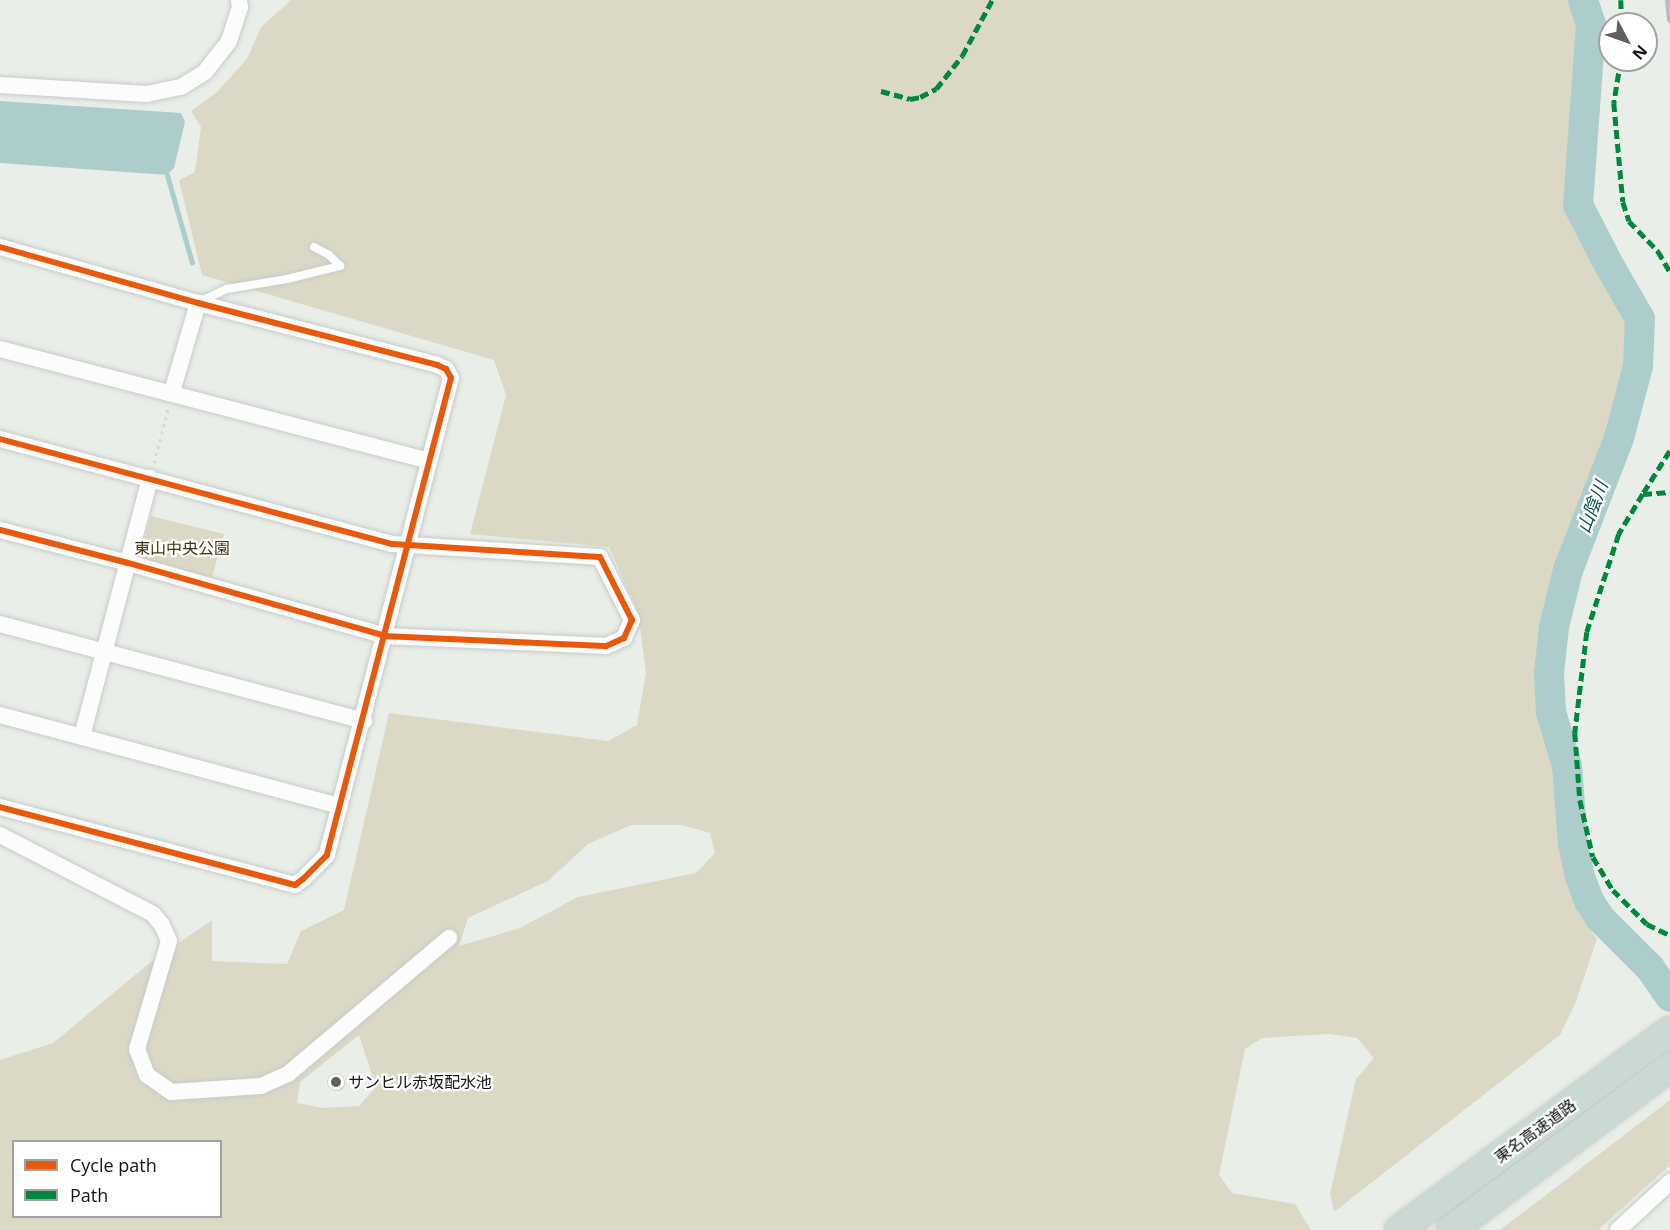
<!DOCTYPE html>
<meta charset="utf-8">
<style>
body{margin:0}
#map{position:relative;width:1670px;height:1230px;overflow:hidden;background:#e9eee9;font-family:"Open Sans","Noto Sans JP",sans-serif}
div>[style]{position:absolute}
.green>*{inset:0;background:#dbd9c6}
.water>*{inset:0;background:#adcdcc}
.shadow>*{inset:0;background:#0003}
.round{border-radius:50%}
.stream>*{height:5px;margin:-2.5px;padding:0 2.5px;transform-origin:2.5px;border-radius:2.5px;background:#adcdcc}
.river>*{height:30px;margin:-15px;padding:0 15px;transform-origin:15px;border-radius:15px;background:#adcdcc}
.building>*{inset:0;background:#d3d6d1}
.path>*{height:3px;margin-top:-1.5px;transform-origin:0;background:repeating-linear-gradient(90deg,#d7d9d7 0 3px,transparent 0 7.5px)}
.roads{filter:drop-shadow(0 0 2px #c7cbc7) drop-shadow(0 0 2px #c7cbc7)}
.lane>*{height:8px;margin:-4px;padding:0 4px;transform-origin:4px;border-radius:4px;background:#fcfcfc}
.street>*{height:16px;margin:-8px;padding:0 8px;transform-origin:8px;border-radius:8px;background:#fcfcfc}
.highway>*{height:28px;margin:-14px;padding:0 14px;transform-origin:14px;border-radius:14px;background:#cbd9d5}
.quiet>*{height:4.5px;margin-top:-2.25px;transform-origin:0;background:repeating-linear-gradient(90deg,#00873e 0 9px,transparent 0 13.5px)}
.cycleway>*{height:6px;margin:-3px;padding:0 3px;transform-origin:3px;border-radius:3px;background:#e8590c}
.dots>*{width:16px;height:16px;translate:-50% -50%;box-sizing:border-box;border:3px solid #fff;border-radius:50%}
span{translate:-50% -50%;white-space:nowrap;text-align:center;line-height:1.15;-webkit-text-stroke:4.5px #fff;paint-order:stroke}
.park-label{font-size:16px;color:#41360b}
.poi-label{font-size:16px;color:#121613}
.left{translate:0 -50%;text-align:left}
.street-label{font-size:16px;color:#121613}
.water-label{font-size:18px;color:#0b4d4f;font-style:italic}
.legend{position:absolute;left:12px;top:1140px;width:210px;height:78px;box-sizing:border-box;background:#fff;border:2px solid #a0a2a1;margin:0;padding:8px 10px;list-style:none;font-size:18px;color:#121613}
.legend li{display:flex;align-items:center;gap:12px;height:30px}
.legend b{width:30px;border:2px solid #a0a2a1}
.north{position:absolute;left:1598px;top:12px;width:60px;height:60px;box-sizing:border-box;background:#fff;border:2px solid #a0a2a1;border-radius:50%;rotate:131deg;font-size:16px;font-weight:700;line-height:24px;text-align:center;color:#121613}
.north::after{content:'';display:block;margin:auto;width:21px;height:27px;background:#5d625e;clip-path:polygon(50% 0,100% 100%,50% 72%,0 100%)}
</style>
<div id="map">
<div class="green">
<i style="clip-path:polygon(evenodd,291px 0,1572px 0,1582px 32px,1575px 168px,1577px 224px,1635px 325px,1626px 380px,1609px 441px,1560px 563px,1541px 638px,1540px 710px,1557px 767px,1568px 832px,1577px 910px,1597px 939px,1575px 1004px,1560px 1035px,1334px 1212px,1330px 1194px,1356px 1079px,1374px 1058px,1357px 1038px,1329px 1034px,1262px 1038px,1245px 1049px,1219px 1175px,1232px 1193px,1295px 1204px,1311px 1230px,0 1230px,0 1060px,53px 1043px,146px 966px,212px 920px,212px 961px,287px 964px,301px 931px,344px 910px,389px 713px,608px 741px,637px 725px,646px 673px,638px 612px,609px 547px,470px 534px,506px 395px,494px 360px,202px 275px,179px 180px,195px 172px,201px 127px,191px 111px,216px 93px,247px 59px,261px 27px,291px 0,631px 825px,682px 825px,710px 833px,715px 853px,696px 873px,578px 897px,520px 928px,459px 946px,468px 918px,548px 881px,588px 844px,631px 825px,291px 0,359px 1035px,376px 1087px,359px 1106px,324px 1108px,297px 1103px,300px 1082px,359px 1035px,291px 0,14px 1142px,220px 1142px,220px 1216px,14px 1216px,14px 1142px)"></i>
<i style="clip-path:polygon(151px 516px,224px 534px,211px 581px,144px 563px,140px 558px)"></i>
<i style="clip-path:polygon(1670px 1100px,1670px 1165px,1598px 1230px,1500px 1230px)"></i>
</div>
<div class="water">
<i style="clip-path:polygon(0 101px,181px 113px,185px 122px,174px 168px,167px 175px,0 163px)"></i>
</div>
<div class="shadow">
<i style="clip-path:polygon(1665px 0,1670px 0,1670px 24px,1667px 21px)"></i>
<i class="round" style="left:329px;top:1075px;width:16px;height:16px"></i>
</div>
<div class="stream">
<i style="left:167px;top:175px;width:91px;rotate:74.1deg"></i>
</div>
<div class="river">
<i style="left:1583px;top:0;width:25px;rotate:72deg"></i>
<i style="left:1591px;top:24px;width:181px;rotate:94.1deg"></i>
<i style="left:1578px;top:205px;width:68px;rotate:62.7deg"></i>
<i style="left:1609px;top:265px;width:62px;rotate:60.1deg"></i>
<i style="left:1640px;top:319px;width:47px;rotate:92.4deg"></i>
<i style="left:1638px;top:366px;width:74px;rotate:104.8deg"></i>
<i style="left:1619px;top:438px;width:142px;rotate:111.1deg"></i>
<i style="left:1568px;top:570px;width:59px;rotate:103.8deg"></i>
<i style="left:1554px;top:627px;width:46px;rotate:96.2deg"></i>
<i style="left:1549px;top:673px;width:39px;rotate:87deg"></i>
<i style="left:1551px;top:712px;width:56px;rotate:73.5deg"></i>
<i style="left:1567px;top:766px;width:78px;rotate:85.6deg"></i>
<i style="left:1573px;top:844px;width:34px;rotate:78deg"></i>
<i style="left:1580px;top:877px;width:26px;rotate:69deg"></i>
<i style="left:1589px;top:901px;width:20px;rotate:57deg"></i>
<i style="left:1600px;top:918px;width:71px;rotate:45deg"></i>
<i style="left:1650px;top:968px;width:35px;rotate:55deg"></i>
</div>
<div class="building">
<i class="round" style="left:327px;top:1073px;width:18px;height:18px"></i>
</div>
<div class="path">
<i style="left:154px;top:463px;width:56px;rotate:-75.5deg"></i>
</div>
<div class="roads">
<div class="lane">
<i style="left:201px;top:301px;width:29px;rotate:-25deg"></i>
<i style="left:227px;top:289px;width:61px;rotate:-9.5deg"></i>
<i style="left:287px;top:279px;width:55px;rotate:-13.8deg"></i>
<i style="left:340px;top:266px;width:16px;rotate:-135deg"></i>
<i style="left:329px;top:255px;width:17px;rotate:-152deg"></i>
</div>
<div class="street">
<i style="left:0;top:85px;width:147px;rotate:3.5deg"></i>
<i style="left:147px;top:94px;width:35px;rotate:-12deg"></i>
<i style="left:181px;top:87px;width:28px;rotate:-32deg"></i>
<i style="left:205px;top:72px;width:39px;rotate:-52deg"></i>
<i style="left:229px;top:41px;width:36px;rotate:-72deg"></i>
<i style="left:240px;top:7px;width:7px;rotate:-98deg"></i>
<i style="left:0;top:247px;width:206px;rotate:15.8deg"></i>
<i style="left:198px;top:303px;width:247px;rotate:14.5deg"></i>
<i style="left:437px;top:365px;width:10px;rotate:24deg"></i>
<i style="left:446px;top:369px;width:10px;rotate:61deg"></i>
<i style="left:451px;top:378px;width:493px;rotate:104.6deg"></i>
<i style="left:327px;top:855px;width:34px;rotate:135deg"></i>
<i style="left:303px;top:879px;width:10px;rotate:143deg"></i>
<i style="left:295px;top:885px;width:305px;rotate:-165.2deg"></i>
<i style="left:0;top:349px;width:444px;rotate:14.6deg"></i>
<i style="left:172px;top:392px;width:93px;rotate:-73.7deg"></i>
<i style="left:0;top:439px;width:406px;rotate:15deg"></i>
<i style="left:392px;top:544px;width:208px;rotate:3.6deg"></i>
<i style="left:600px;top:557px;width:71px;rotate:63.1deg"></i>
<i style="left:632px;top:620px;width:20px;rotate:114deg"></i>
<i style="left:624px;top:638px;width:20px;rotate:156deg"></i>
<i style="left:606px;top:646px;width:220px;rotate:-177.4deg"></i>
<i style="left:386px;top:636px;width:268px;rotate:-164.2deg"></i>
<i style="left:128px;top:563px;width:132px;rotate:-165.5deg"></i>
<i style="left:0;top:624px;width:377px;rotate:14.9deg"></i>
<i style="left:0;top:715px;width:352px;rotate:15deg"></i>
<i style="left:82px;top:736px;width:267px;rotate:-75.2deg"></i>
<i style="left:0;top:835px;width:172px;rotate:27.3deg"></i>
<i style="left:153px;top:914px;width:14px;rotate:51deg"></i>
<i style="left:162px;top:925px;width:17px;rotate:66deg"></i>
<i style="left:169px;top:941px;width:113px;rotate:106.5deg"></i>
<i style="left:137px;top:1049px;width:28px;rotate:69deg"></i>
<i style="left:147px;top:1075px;width:29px;rotate:35deg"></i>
<i style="left:171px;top:1092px;width:90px;rotate:-3.8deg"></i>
<i style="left:261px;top:1086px;width:30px;rotate:-24deg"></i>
<i style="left:288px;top:1074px;width:211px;rotate:-40.2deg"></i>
<i style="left:1618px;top:1230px;width:71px;rotate:-42.7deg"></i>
</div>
<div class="highway">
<i style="left:1399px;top:1230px;width:336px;rotate:-36.3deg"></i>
<i style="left:1451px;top:1230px;width:273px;rotate:-36.7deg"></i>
</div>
</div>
<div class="quiet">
<i style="left:1621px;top:0;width:24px;rotate:88deg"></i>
<i style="left:1621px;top:60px;width:44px;rotate:99.2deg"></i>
<i style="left:1614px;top:103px;width:99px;rotate:84.8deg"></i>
<i style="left:1623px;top:202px;width:20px;rotate:72deg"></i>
<i style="left:1629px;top:221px;width:42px;rotate:46deg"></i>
<i style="left:1658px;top:251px;width:24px;rotate:60deg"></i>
<i style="left:881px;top:91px;width:30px;rotate:15deg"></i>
<i style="left:910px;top:99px;width:10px;rotate:-11deg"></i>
<i style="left:920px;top:97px;width:18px;rotate:-27deg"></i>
<i style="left:936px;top:89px;width:42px;rotate:-51.8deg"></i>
<i style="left:962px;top:56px;width:64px;rotate:-61.8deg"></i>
<i style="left:1670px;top:451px;width:51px;rotate:122.1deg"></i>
<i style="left:1643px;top:494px;width:27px;rotate:-4deg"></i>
<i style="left:1643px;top:494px;width:47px;rotate:121deg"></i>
<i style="left:1619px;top:534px;width:103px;rotate:108.1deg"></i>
<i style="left:1587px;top:632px;width:102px;rotate:96.8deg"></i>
<i style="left:1575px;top:733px;width:67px;rotate:85.7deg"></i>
<i style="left:1580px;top:800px;width:58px;rotate:77.2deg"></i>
<i style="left:1593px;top:857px;width:39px;rotate:59deg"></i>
<i style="left:1613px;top:890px;width:48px;rotate:45deg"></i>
<i style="left:1647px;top:924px;width:25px;rotate:26deg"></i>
</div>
<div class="cycleway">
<i style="left:0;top:247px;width:206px;rotate:15.8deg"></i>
<i style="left:198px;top:303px;width:247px;rotate:14.5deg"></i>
<i style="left:437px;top:365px;width:10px;rotate:24deg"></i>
<i style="left:446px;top:369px;width:10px;rotate:61deg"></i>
<i style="left:451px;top:378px;width:493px;rotate:104.6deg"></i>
<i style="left:327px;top:855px;width:34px;rotate:135deg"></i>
<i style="left:303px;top:879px;width:10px;rotate:143deg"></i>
<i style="left:295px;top:885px;width:305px;rotate:-165.2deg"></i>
<i style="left:0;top:439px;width:406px;rotate:15deg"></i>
<i style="left:392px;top:544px;width:208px;rotate:3.6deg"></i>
<i style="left:600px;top:557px;width:71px;rotate:63.1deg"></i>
<i style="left:632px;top:620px;width:20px;rotate:114deg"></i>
<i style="left:624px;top:638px;width:20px;rotate:156deg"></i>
<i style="left:606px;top:646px;width:220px;rotate:-177.4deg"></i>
<i style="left:386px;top:636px;width:268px;rotate:-164.2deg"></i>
<i style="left:128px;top:563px;width:132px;rotate:-165.5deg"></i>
</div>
<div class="dots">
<i style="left:336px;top:1082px;background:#5d625e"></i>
</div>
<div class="park-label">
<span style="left:182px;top:548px">東山中央公園</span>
</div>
<div class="poi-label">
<span class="left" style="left:348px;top:1082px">サンヒル赤坂配水池</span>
</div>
<div class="street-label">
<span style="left:1535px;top:1131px;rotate:-36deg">東名高速道路</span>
</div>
<div class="water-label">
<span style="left:1592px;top:507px;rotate:-69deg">山陰川</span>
</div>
<ul class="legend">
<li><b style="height:8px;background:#e8590c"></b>Cycle path</li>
<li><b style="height:8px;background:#00873e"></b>Path</li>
</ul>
<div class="north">N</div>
</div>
